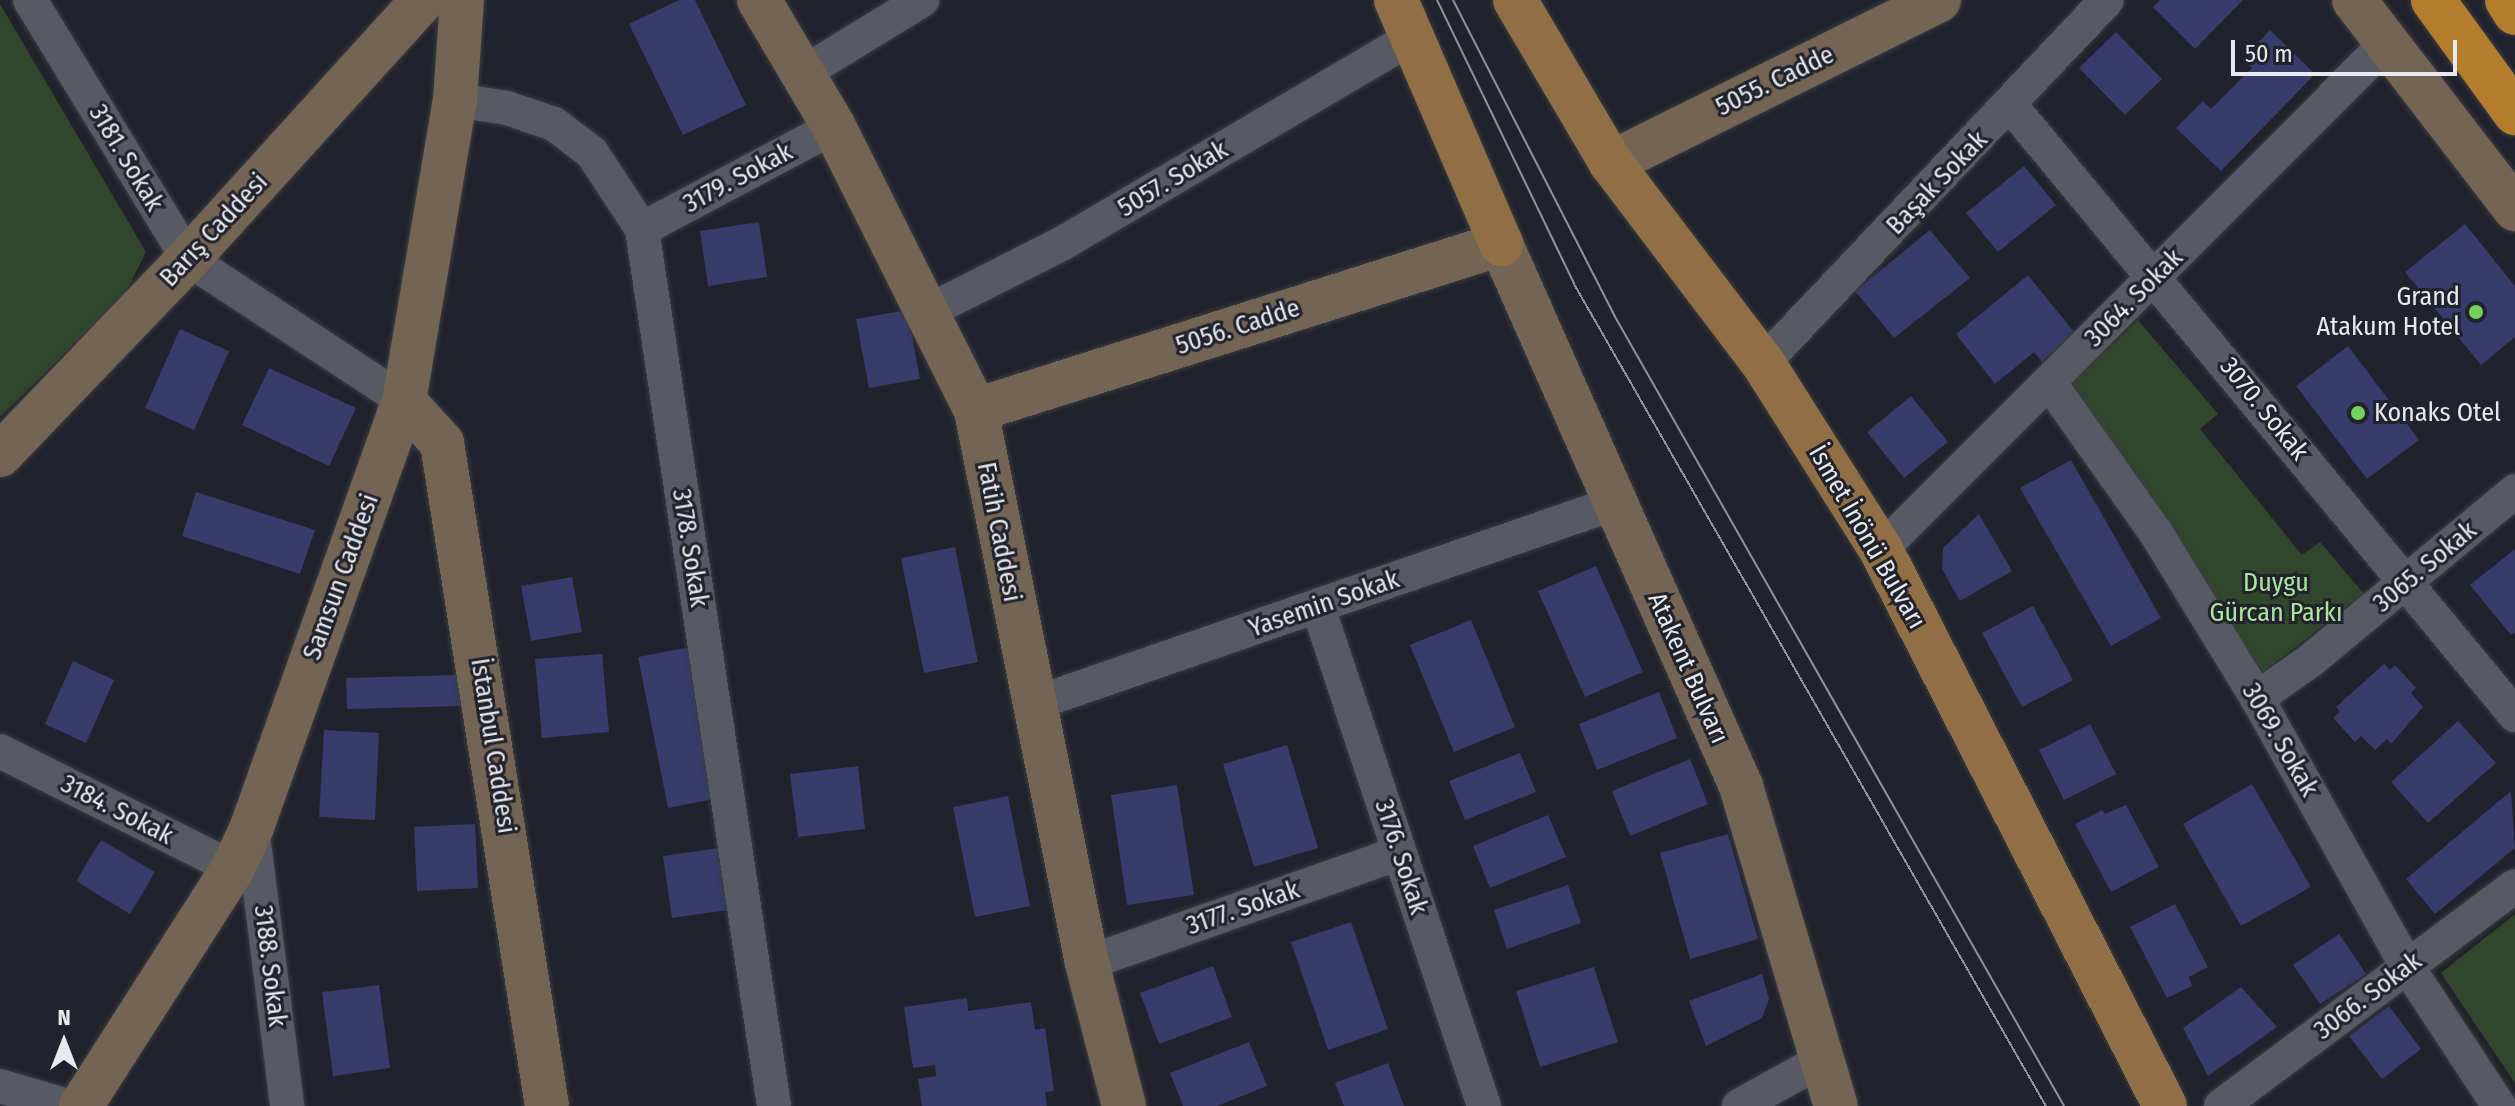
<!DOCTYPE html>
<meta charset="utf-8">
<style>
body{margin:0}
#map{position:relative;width:2515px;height:1106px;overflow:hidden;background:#21222b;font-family:"Fira Sans Condensed",sans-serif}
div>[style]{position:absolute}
.green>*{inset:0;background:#30472b}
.building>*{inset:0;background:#383b6c}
.roads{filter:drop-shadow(0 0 2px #3c3d44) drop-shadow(0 0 2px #3c3d44)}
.street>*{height:34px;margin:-17px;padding:0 17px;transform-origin:17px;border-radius:17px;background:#575963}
.secondary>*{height:44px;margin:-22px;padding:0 22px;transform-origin:22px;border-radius:22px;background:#736453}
.primary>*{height:44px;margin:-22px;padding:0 22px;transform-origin:22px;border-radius:22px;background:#8f6f43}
.highway>*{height:44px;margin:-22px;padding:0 22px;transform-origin:22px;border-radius:22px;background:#b47d2d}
.tram>*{height:2px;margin:-1px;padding:0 1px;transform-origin:1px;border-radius:1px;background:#919299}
.dots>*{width:22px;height:22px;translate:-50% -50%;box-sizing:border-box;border:4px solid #21222b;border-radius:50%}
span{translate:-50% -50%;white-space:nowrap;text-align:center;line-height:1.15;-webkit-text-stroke:6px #21222b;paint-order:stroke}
.street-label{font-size:26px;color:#e8e9ef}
.poi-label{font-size:26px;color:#e8e9ef}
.right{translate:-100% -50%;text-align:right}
.left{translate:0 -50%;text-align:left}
.park-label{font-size:26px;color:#abe69e}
.north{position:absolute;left:24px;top:1002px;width:80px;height:80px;-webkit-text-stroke:6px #21222b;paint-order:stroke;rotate:0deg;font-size:22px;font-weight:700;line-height:32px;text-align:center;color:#e8e9ef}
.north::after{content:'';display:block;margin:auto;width:28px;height:36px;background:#e8e9ef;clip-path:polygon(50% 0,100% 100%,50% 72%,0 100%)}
.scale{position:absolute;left:2231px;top:40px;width:226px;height:36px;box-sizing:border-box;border:4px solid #e8e9ef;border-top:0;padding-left:10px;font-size:24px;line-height:28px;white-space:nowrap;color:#e8e9ef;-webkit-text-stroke:6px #21222b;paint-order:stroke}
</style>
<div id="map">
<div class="green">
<i style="clip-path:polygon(0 4px,146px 252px,125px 294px,0 417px)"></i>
<i style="clip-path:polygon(2138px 320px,2218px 414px,2200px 429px,2302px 555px,2320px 542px,2364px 594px,2263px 672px,2072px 383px)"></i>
<i style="clip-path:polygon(2515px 914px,2515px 1083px,2441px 973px)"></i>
</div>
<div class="building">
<i style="clip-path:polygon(679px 0,695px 0,746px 105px,683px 135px,629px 24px)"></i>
<i style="clip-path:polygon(2160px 0,2243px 0,2195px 49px,2153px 7px)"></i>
<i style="clip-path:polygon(2270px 30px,2315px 74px,2221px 171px,2176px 128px,2203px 101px,2211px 109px,2252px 68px,2243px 59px)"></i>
<i style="clip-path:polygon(2116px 32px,2162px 79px,2125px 115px,2079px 68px)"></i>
<i style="clip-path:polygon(2024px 166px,2056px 205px,1998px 252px,1966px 213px)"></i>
<i style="clip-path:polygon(759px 222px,767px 277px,708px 286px,700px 231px)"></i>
<i style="clip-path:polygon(2465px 224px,2515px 286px,2515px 337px,2481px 365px,2405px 272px)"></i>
<i style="clip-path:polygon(1930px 230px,1970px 278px,1894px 338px,1855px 291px)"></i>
<i style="clip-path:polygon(2028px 275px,2074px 332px,2042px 362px,2034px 352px,1995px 384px,1956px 334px)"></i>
<i style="clip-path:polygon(907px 310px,920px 379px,869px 388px,856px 319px)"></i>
<i style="clip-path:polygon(180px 329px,229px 351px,194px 430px,145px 408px)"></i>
<i style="clip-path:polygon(2348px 346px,2419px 440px,2367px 479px,2296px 386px)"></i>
<i style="clip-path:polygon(269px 368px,356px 408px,329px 466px,242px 425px)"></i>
<i style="clip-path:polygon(1911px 396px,1948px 442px,1904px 478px,1867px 432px)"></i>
<i style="clip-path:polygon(2071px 460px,2161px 618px,2111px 646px,2020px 488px)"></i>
<i style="clip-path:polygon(196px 492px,315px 530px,300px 574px,182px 536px)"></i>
<i style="clip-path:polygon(1979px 514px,2012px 571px,1960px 601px,1942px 569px,1943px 548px)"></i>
<i style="clip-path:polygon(955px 547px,978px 662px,924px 673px,901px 558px)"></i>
<i style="clip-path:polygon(2515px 549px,2515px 632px,2511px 635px,2470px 585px)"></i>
<i style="clip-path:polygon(1596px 566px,1643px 672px,1585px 697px,1538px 591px)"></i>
<i style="clip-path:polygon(572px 577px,582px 632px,531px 641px,521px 586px)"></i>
<i style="clip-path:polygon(2033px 606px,2073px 680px,2022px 707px,1982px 633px)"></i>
<i style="clip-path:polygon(1471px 620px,1515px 727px,1454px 752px,1410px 645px)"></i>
<i style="clip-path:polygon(690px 647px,719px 798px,668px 808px,638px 657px)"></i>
<i style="clip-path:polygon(602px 654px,609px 732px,542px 738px,535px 659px)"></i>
<i style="clip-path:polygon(73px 661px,114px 680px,86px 743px,45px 724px)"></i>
<i style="clip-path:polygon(2384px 664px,2390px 670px,2395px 665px,2416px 688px,2411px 693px,2423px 707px,2391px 744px,2387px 739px,2375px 750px,2361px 736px,2355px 742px,2333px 718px,2340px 712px,2336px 707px)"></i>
<i style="clip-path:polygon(461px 675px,462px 706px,347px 709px,346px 678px)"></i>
<i style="clip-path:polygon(1659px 692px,1677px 738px,1597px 770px,1579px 724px)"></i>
<i style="clip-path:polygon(2458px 721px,2496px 763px,2428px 823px,2391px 782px)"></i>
<i style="clip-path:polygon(2090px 724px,2116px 774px,2064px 800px,2039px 750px)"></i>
<i style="clip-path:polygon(324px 730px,379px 733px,375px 820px,319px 817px)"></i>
<i style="clip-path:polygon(1287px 745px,1318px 848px,1254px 867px,1223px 764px)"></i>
<i style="clip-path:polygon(1520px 753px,1536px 792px,1465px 820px,1449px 781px)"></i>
<i style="clip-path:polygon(1690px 759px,1708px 804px,1630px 836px,1612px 791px)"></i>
<i style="clip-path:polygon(858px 766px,865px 829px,798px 837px,790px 774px)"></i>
<i style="clip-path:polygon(2252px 784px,2311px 887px,2241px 926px,2183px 824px)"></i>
<i style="clip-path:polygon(1177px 785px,1194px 895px,1127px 905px,1111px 795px)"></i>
<i style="clip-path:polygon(2511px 791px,2515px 848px,2435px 914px,2406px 879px)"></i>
<i style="clip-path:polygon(1008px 796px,1030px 906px,975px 917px,953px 807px)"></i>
<i style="clip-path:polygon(2126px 805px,2159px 867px,2111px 892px,2075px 824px,2102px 810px,2105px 814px)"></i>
<i style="clip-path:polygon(1548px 815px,1566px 857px,1490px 888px,1473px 846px)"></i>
<i style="clip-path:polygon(475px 824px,478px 888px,417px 891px,414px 827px)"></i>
<i style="clip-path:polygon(1728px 834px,1758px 939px,1690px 959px,1660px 853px)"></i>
<i style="clip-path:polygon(101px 840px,155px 872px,130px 914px,76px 881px)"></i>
<i style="clip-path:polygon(726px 847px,735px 909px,672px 918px,663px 856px)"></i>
<i style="clip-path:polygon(1568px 885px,1581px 923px,1507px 949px,1494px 910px)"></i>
<i style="clip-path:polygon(2175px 904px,2208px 967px,2189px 977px,2192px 986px,2167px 998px,2130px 927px)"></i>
<i style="clip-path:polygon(1351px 922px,1388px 1029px,1328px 1050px,1291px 942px)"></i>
<i style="clip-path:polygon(2339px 934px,2366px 974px,2320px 1004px,2293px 965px)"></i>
<i style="clip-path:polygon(1213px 966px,1232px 1017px,1159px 1044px,1140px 993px)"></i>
<i style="clip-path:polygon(1594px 967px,1618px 1042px,1540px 1067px,1516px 991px)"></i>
<i style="clip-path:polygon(1762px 974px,1769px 999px,1762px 1018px,1706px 1046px,1689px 1001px)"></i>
<i style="clip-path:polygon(379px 985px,390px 1068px,333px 1076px,322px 992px)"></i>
<i style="clip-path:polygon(2241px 987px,2277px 1027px,2208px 1076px,2183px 1028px)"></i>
<i style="clip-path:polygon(967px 998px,968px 1011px,1031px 1002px,1035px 1030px,1045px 1028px,1054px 1091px,1045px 1092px,1047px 1106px,922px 1106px,918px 1079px,936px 1076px,935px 1065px,913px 1068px,904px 1007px)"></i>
<i style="clip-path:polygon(2389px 1006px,2421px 1049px,2382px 1079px,2349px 1036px)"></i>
<i style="clip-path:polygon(1249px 1042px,1267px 1086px,1217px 1106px,1183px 1106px,1170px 1073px)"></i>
<i style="clip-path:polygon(1388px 1063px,1404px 1106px,1344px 1106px,1335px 1083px)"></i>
</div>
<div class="roads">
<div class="street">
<i style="left:30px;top:0;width:303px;rotate:58.6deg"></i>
<i style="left:188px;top:259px;width:258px;rotate:33.3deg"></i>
<i style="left:803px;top:73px;width:140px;rotate:-31.5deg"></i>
<i style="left:455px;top:100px;width:53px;rotate:8.7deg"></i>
<i style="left:507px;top:108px;width:50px;rotate:18.8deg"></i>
<i style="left:554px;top:124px;width:48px;rotate:37.3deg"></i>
<i style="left:592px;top:153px;width:91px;rotate:56.7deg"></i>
<i style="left:642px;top:229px;width:887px;rotate:81.44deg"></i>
<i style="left:2011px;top:106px;width:791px;rotate:50.39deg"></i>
<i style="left:642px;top:229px;width:217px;rotate:-28deg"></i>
<i style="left:927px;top:312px;width:153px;rotate:-26.9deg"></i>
<i style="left:1063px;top:243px;width:407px;rotate:-30.5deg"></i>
<i style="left:1763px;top:363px;width:500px;rotate:-46.54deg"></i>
<i style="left:2049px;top:382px;width:185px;rotate:54.7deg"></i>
<i style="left:2156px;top:533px;width:193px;rotate:58.5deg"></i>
<i style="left:2257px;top:698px;width:307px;rotate:60.8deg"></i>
<i style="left:2407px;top:966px;width:168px;rotate:56.7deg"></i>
<i style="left:1881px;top:550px;width:715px;rotate:-45.06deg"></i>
<i style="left:1318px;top:607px;width:526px;rotate:71.6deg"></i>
<i style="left:2257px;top:698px;width:66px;rotate:-35.1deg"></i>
<i style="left:2311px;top:660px;width:265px;rotate:-39.6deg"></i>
<i style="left:1033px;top:704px;width:616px;rotate:-19.05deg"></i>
<i style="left:0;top:751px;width:261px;rotate:26.7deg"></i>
<i style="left:252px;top:827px;width:281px;rotate:82.8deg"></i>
<i style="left:1087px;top:963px;width:331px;rotate:-19.4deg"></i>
<i style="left:0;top:1086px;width:71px;rotate:16.4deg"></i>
<i style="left:1739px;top:1106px;width:97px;rotate:-28.9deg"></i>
<i style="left:2221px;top:1106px;width:367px;rotate:-36.8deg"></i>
</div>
<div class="secondary">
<i style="left:759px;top:0;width:147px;rotate:59.4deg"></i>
<i style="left:834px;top:127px;width:317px;rotate:63.4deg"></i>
<i style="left:976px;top:410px;width:564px;rotate:78.65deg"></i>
<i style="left:1087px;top:963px;width:148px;rotate:75.5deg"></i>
<i style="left:2354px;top:0;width:264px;rotate:52.4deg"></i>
<i style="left:1611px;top:163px;width:366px;rotate:-26.4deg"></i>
<i style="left:404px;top:401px;width:57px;rotate:47.9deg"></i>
<i style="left:442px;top:443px;width:671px;rotate:81deg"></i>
<i style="left:976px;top:410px;width:551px;rotate:-17.55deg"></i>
<i style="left:1501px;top:244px;width:593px;rotate:66.12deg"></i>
<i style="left:1741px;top:786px;width:334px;rotate:73.5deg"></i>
<i style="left:0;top:455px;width:272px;rotate:-46.2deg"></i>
<i style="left:188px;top:259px;width:350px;rotate:-47.8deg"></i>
<i style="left:81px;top:1106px;width:282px;rotate:-57.4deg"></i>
<i style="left:233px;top:868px;width:45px;rotate:-65.1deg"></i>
<i style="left:252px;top:827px;width:452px;rotate:-70.4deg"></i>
<i style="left:404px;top:401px;width:305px;rotate:-80.4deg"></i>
<i style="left:455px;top:100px;width:100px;rotate:-86deg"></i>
</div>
<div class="primary">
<i style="left:1396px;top:0;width:266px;rotate:66.7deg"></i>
<i style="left:1515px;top:0;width:189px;rotate:59.5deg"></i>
<i style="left:1611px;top:163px;width:251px;rotate:52.8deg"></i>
<i style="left:1763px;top:363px;width:221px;rotate:57.7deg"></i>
<i style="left:1881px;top:550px;width:624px;rotate:62.94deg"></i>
</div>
<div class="highway">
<i style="left:2433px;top:0;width:140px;rotate:54deg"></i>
<i style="left:2507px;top:0;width:15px;rotate:58deg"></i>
</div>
</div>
<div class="tram">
<i style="left:1437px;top:0;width:315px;rotate:64.2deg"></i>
<i style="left:1574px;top:284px;width:948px;rotate:60.14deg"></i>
<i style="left:1453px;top:0;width:354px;rotate:62.9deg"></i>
<i style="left:1614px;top:315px;width:910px;rotate:60.36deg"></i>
</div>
<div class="dots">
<i style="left:2476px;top:312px;background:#73d25c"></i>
<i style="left:2358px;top:413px;background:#73d25c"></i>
</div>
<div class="street-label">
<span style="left:1775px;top:81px;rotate:-26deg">5055. Cadde</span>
<span style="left:126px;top:158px;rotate:59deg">3181. Sokak</span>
<span style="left:738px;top:178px;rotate:-28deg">3179. Sokak</span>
<span style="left:1173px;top:179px;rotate:-31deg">5057. Sokak</span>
<span style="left:1937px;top:183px;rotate:-46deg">Başak Sokak</span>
<span style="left:214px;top:230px;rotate:-47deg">Barış Caddesi</span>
<span style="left:2134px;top:298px;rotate:-45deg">3064. Sokak</span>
<span style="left:1238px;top:327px;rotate:-18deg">5056. Cadde</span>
<span style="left:2264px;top:409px;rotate:51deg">3070. Sokak</span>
<span style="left:999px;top:532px;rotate:79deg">Fatih Caddesi</span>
<span style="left:1867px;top:537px;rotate:60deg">İsmet İnönü Bulvarı</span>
<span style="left:690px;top:548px;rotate:81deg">3178. Sokak</span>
<span style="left:2425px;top:567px;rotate:-40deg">3065. Sokak</span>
<span style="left:341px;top:577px;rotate:-70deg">Samsun Caddesi</span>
<span style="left:1324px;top:604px;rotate:-19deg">Yasemin Sokak</span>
<span style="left:1688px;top:668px;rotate:66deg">Atakent Bulvarı</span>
<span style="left:2280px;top:740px;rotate:60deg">3069. Sokak</span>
<span style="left:493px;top:746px;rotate:81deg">İstanbul Caddesi</span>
<span style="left:117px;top:810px;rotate:27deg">3184. Sokak</span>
<span style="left:1401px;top:857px;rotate:72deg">3176. Sokak</span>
<span style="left:1243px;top:908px;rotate:-19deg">3177. Sokak</span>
<span style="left:270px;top:966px;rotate:83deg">3188. Sokak</span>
<span style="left:2368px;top:996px;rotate:-37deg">3066. Sokak</span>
</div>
<div class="poi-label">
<span class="right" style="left:2460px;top:312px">Grand<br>Atakum Hotel</span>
<span class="left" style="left:2374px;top:413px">Konaks Otel</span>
</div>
<div class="park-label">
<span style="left:2276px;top:598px">Duygu<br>Gürcan Parkı</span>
</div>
<div class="north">N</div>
<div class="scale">50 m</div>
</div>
